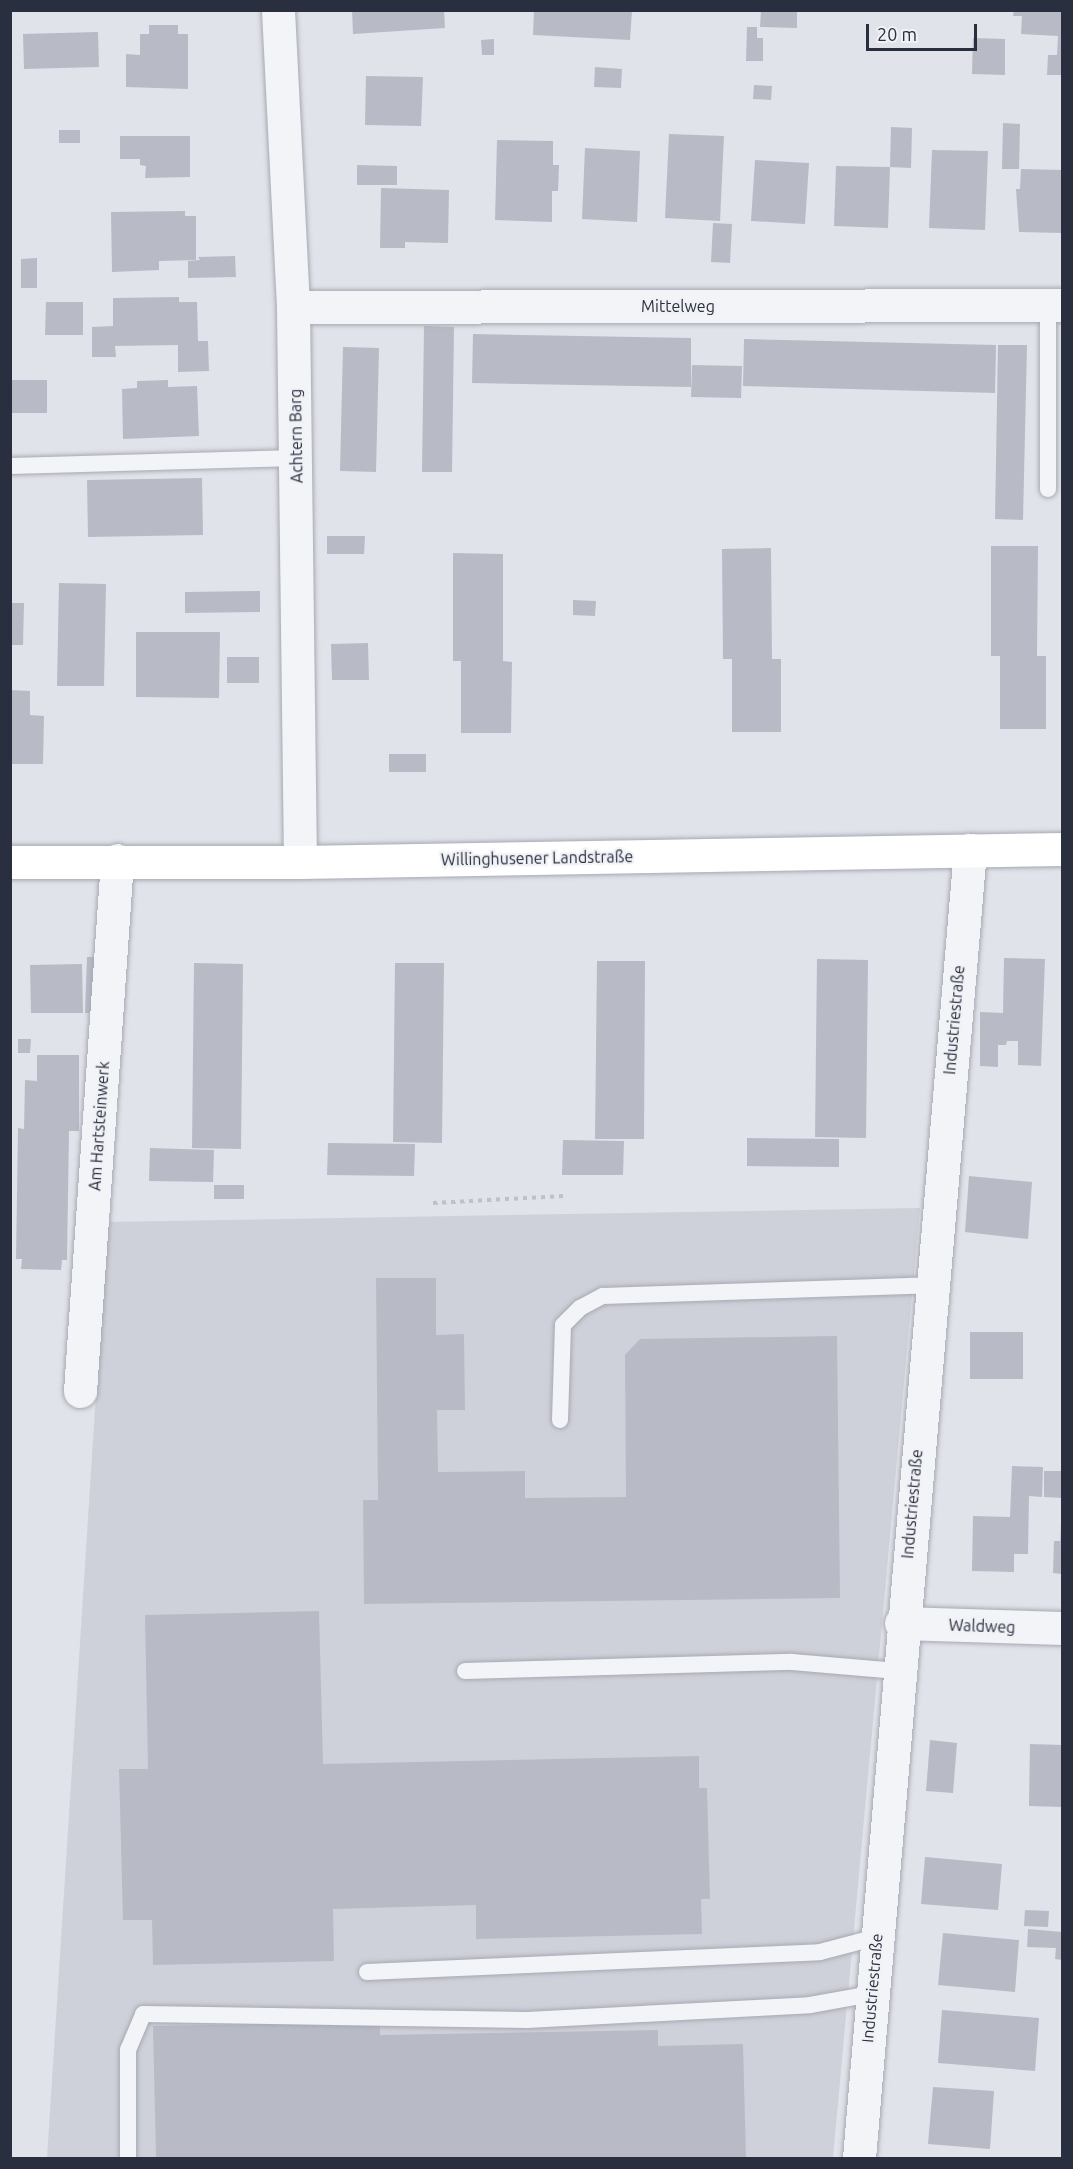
<!DOCTYPE html>
<meta charset="utf-8">
<style>
body{margin:0}
#map{position:relative;width:1073px;height:2169px;overflow:hidden;background:#e0e3e9;font-family:Ubuntu,sans-serif}
div>[style]{position:absolute}
.built>*{inset:0;background:#cfd1da}
.building>*{inset:0;background:#b8bbc5}
.path>*{height:4px;margin-top:-2px;transform-origin:0;background:repeating-linear-gradient(90deg,#bfc1c7 0 4.5px,transparent 0 9px)}
.roads{filter:drop-shadow(0 0 2px #a6a9b3) drop-shadow(0 0 2px #a6a9b3)}
.lane>*{height:16px;margin:-8px;padding:0 8px;transform-origin:8px;border-radius:8px;background:#f3f4f7}
.street>*{height:33px;margin:-16.5px;padding:0 16.5px;transform-origin:16.5px;border-radius:16.5px;background:#f3f4f7}
.secondary>*{height:33px;margin:-16.5px;padding:0 16.5px;transform-origin:16.5px;border-radius:16.5px;background:#fff}
span{translate:-50% -50%;white-space:nowrap;text-align:center;line-height:1.15;-webkit-text-stroke:4.5px #f0f2f6;paint-order:stroke}
.street-label{font-size:16px;color:#2a2f3f}
.frame{position:absolute;inset:0;border:12px solid #2a2f3f;pointer-events:none}
.scale{position:absolute;left:866px;top:24px;width:111px;height:27px;box-sizing:border-box;border:3px solid #2a2f3f;border-top:0;padding-left:8px;font-size:18px;line-height:21px;white-space:nowrap;color:#2a2f3f;-webkit-text-stroke:4px #f0f2f6;paint-order:stroke}
</style>
<div id="map">
<div class="built">
<i style="clip-path:polygon(920px 1208px,833px 2158px,47px 2158px,107px 1222px)"></i>
</div>
<div class="building">
<i style="clip-path:polygon(352px 10px,444px 10px,445px 28px,353px 34px)"></i>
<i style="clip-path:polygon(534px 10px,632px 10px,630px 40px,533px 35px)"></i>
<i style="clip-path:polygon(761px 10px,797px 10px,797px 28px,760px 27px)"></i>
<i style="clip-path:polygon(1014px 10px,1062px 10px,1062px 75px,1047px 75px,1048px 55px,1057px 55px,1058px 36px,1021px 34px,1022px 16px,1013px 16px)"></i>
<i style="clip-path:polygon(149px 25px,178px 25px,178px 34px,188px 34px,188px 89px,126px 87px,126px 54px,140px 55px,140px 34px,149px 34px)"></i>
<i style="clip-path:polygon(747px 27px,757px 27px,757px 38px,763px 38px,763px 61px,746px 61px)"></i>
<i style="clip-path:polygon(98px 32px,99px 67px,24px 69px,23px 34px)"></i>
<i style="clip-path:polygon(973px 38px,1005px 39px,1005px 75px,972px 74px)"></i>
<i style="clip-path:polygon(494px 39px,494px 55px,482px 55px,481px 40px)"></i>
<i style="clip-path:polygon(595px 67px,622px 69px,621px 88px,594px 87px)"></i>
<i style="clip-path:polygon(366px 76px,423px 77px,421px 126px,365px 125px)"></i>
<i style="clip-path:polygon(754px 85px,772px 86px,771px 100px,753px 99px)"></i>
<i style="clip-path:polygon(1003px 123px,1020px 124px,1019px 169px,1002px 169px)"></i>
<i style="clip-path:polygon(891px 127px,912px 128px,911px 168px,890px 167px)"></i>
<i style="clip-path:polygon(59px 130px,80px 130px,80px 143px,59px 143px)"></i>
<i style="clip-path:polygon(669px 134px,724px 136px,720px 221px,665px 218px)"></i>
<i style="clip-path:polygon(120px 136px,190px 136px,190px 177px,145px 178px,146px 166px,140px 165px,140px 159px,120px 159px)"></i>
<i style="clip-path:polygon(497px 140px,553px 141px,553px 165px,559px 165px,558px 191px,552px 191px,552px 222px,495px 220px)"></i>
<i style="clip-path:polygon(585px 148px,640px 151px,637px 222px,582px 219px)"></i>
<i style="clip-path:polygon(932px 150px,988px 151px,985px 230px,929px 228px)"></i>
<i style="clip-path:polygon(755px 160px,809px 163px,805px 224px,751px 221px)"></i>
<i style="clip-path:polygon(357px 165px,397px 166px,397px 185px,357px 185px)"></i>
<i style="clip-path:polygon(836px 166px,890px 167px,888px 228px,834px 226px)"></i>
<i style="clip-path:polygon(1021px 169px,1062px 170px,1062px 233px,1019px 232px,1016px 189px,1020px 189px)"></i>
<i style="clip-path:polygon(381px 188px,449px 190px,448px 243px,405px 242px,405px 248px,380px 248px)"></i>
<i style="clip-path:polygon(185px 211px,185px 216px,196px 216px,196px 260px,159px 261px,159px 270px,112px 272px,111px 212px)"></i>
<i style="clip-path:polygon(713px 223px,732px 224px,730px 263px,711px 262px)"></i>
<i style="clip-path:polygon(235px 256px,236px 277px,188px 278px,188px 261px,200px 260px,198px 257px)"></i>
<i style="clip-path:polygon(37px 258px,37px 288px,21px 288px,21px 259px)"></i>
<i style="clip-path:polygon(179px 297px,179px 302px,197px 302px,198px 341px,208px 341px,209px 371px,178px 372px,178px 345px,115px 346px,116px 357px,92px 357px,92px 327px,113px 326px,113px 298px)"></i>
<i style="clip-path:polygon(46px 302px,83px 302px,83px 335px,45px 335px)"></i>
<i style="clip-path:polygon(424px 326px,454px 327px,452px 472px,422px 472px)"></i>
<i style="clip-path:polygon(473px 334px,691px 338px,691px 387px,472px 383px)"></i>
<i style="clip-path:polygon(744px 339px,996px 345px,995px 393px,743px 386px)"></i>
<i style="clip-path:polygon(998px 345px,1027px 345px,1023px 520px,995px 519px)"></i>
<i style="clip-path:polygon(343px 347px,379px 348px,376px 472px,340px 471px)"></i>
<i style="clip-path:polygon(692px 365px,742px 366px,741px 398px,691px 397px)"></i>
<i style="clip-path:polygon(10px 380px,47px 380px,47px 413px,10px 413px)"></i>
<i style="clip-path:polygon(168px 380px,168px 387px,197px 386px,199px 436px,123px 439px,122px 389px,137px 388px,137px 381px)"></i>
<i style="clip-path:polygon(202px 478px,203px 535px,88px 537px,87px 480px)"></i>
<i style="clip-path:polygon(327px 536px,365px 536px,364px 554px,327px 554px)"></i>
<i style="clip-path:polygon(991px 546px,1038px 546px,1037px 656px,1046px 656px,1046px 729px,1000px 729px,1000px 656px,991px 656px)"></i>
<i style="clip-path:polygon(771px 548px,772px 659px,781px 659px,781px 732px,732px 732px,732px 659px,723px 659px,722px 549px)"></i>
<i style="clip-path:polygon(453px 553px,503px 554px,503px 661px,512px 662px,511px 733px,461px 733px,461px 661px,453px 661px)"></i>
<i style="clip-path:polygon(59px 583px,106px 584px,104px 686px,57px 686px)"></i>
<i style="clip-path:polygon(260px 591px,260px 612px,185px 613px,185px 592px)"></i>
<i style="clip-path:polygon(573px 600px,596px 601px,595px 616px,573px 615px)"></i>
<i style="clip-path:polygon(10px 603px,24px 603px,23px 645px,10px 645px)"></i>
<i style="clip-path:polygon(136px 632px,220px 632px,219px 698px,136px 697px)"></i>
<i style="clip-path:polygon(368px 643px,369px 680px,332px 680px,331px 644px)"></i>
<i style="clip-path:polygon(227px 657px,259px 657px,259px 683px,227px 683px)"></i>
<i style="clip-path:polygon(10px 690px,30px 691px,30px 715px,44px 716px,43px 764px,10px 764px)"></i>
<i style="clip-path:polygon(389px 754px,426px 754px,426px 772px,389px 772px)"></i>
<i style="clip-path:polygon(87px 957px,100px 957px,98px 1013px,85px 1013px)"></i>
<i style="clip-path:polygon(1004px 958px,1045px 959px,1041px 1066px,1018px 1065px,1018px 1041px,1007px 1041px,1006px 1045px,998px 1045px,998px 1067px,980px 1066px,980px 1012px,1003px 1013px)"></i>
<i style="clip-path:polygon(817px 959px,868px 960px,866px 1138px,815px 1137px)"></i>
<i style="clip-path:polygon(597px 961px,645px 961px,644px 1139px,595px 1139px)"></i>
<i style="clip-path:polygon(194px 963px,243px 964px,241px 1149px,192px 1148px)"></i>
<i style="clip-path:polygon(395px 963px,444px 963px,442px 1143px,393px 1142px)"></i>
<i style="clip-path:polygon(82px 964px,83px 1013px,31px 1013px,30px 965px)"></i>
<i style="clip-path:polygon(18px 1039px,31px 1039px,30px 1053px,18px 1053px)"></i>
<i style="clip-path:polygon(37px 1055px,79px 1055px,79px 1131px,69px 1131px,67px 1260px,62px 1260px,61px 1270px,21px 1269px,22px 1259px,16px 1259px,18px 1128px,24px 1129px,25px 1080px,37px 1081px)"></i>
<i style="clip-path:polygon(747px 1138px,839px 1139px,839px 1167px,747px 1166px)"></i>
<i style="clip-path:polygon(563px 1140px,624px 1141px,623px 1175px,562px 1175px)"></i>
<i style="clip-path:polygon(328px 1143px,415px 1144px,414px 1176px,327px 1175px)"></i>
<i style="clip-path:polygon(150px 1148px,214px 1150px,213px 1182px,149px 1181px)"></i>
<i style="clip-path:polygon(969px 1176px,1032px 1182px,1028px 1239px,965px 1232px)"></i>
<i style="clip-path:polygon(214px 1185px,244px 1185px,244px 1199px,214px 1199px)"></i>
<i style="clip-path:polygon(376px 1278px,436px 1278px,436px 1335px,464px 1334px,465px 1410px,437px 1410px,438px 1472px,525px 1471px,525px 1498px,626px 1497px,625px 1355px,640px 1339px,837px 1336px,840px 1598px,364px 1604px,363px 1500px,378px 1500px)"></i>
<i style="clip-path:polygon(970px 1332px,1023px 1332px,1023px 1379px,970px 1379px)"></i>
<i style="clip-path:polygon(1012px 1466px,1043px 1467px,1042px 1497px,1029px 1496px,1028px 1554px,1014px 1554px,1014px 1572px,972px 1571px,973px 1516px,1010px 1517px)"></i>
<i style="clip-path:polygon(1044px 1471px,1062px 1471px,1062px 1498px,1044px 1497px)"></i>
<i style="clip-path:polygon(1060px 1522px,1062px 1574px,1053px 1573px,1054px 1541px,1060px 1541px)"></i>
<i style="clip-path:polygon(319px 1611px,323px 1764px,699px 1756px,699px 1788px,707px 1788px,710px 1899px,701px 1899px,702px 1934px,476px 1939px,476px 1905px,333px 1909px,334px 1961px,153px 1965px,152px 1920px,123px 1920px,119px 1769px,148px 1769px,145px 1615px)"></i>
<i style="clip-path:polygon(930px 1740px,957px 1743px,953px 1793px,926px 1791px)"></i>
<i style="clip-path:polygon(1030px 1744px,1062px 1745px,1062px 1807px,1029px 1806px)"></i>
<i style="clip-path:polygon(925px 1857px,1002px 1864px,998px 1910px,921px 1904px)"></i>
<i style="clip-path:polygon(1025px 1910px,1049px 1911px,1048px 1927px,1024px 1926px)"></i>
<i style="clip-path:polygon(1028px 1929px,1062px 1932px,1062px 1960px,1055px 1959px,1056px 1948px,1027px 1947px)"></i>
<i style="clip-path:polygon(943px 1933px,1019px 1940px,1015px 1992px,938px 1985px)"></i>
<i style="clip-path:polygon(942px 2010px,1039px 2018px,1035px 2071px,938px 2063px)"></i>
<i style="clip-path:polygon(380px 2022px,380px 2035px,658px 2030px,658px 2046px,743px 2044px,746px 2158px,156px 2158px,153px 2026px)"></i>
<i style="clip-path:polygon(933px 2087px,994px 2091px,990px 2149px,928px 2144px)"></i>
</div>
<div class="path">
<i style="left:433px;top:1203px;width:131px;rotate:-3.1deg"></i>
</div>
<div class="roads">
<div class="lane">
<i style="left:10px;top:466px;width:287px;rotate:-1.6deg"></i>
<i style="left:1048px;top:489px;width:184px;rotate:-90deg"></i>
<i style="left:560px;top:1420px;width:95px;rotate:-88.2deg"></i>
<i style="left:563px;top:1325px;width:24px;rotate:-45deg"></i>
<i style="left:580px;top:1308px;width:26px;rotate:-28deg"></i>
<i style="left:603px;top:1296px;width:327px;rotate:-1.9deg"></i>
<i style="left:465px;top:1671px;width:327px;rotate:-1.6deg"></i>
<i style="left:792px;top:1662px;width:106px;rotate:4.9deg"></i>
<i style="left:367px;top:1972px;width:453px;rotate:-2.5deg"></i>
<i style="left:820px;top:1952px;width:59px;rotate:-14.7deg"></i>
<i style="left:128px;top:2158px;width:108px;rotate:-90deg"></i>
<i style="left:128px;top:2050px;width:39px;rotate:-67deg"></i>
<i style="left:143px;top:2014px;width:384px;rotate:0.9deg"></i>
<i style="left:527px;top:2020px;width:283px;rotate:-3deg"></i>
<i style="left:810px;top:2005px;width:63px;rotate:-10.1deg"></i>
</div>
<div class="street">
<i style="left:278px;top:10px;width:297px;rotate:87.1deg"></i>
<i style="left:293px;top:307px;width:555px;rotate:89.28deg"></i>
<i style="left:293px;top:307px;width:769px;rotate:-0.15deg"></i>
<i style="left:80px;top:1391px;width:532px;rotate:-86.01deg"></i>
<i style="left:901px;top:1623px;width:161px;rotate:1.8deg"></i>
<i style="left:859px;top:2158px;width:1313px;rotate:-85.15deg"></i>
</div>
<div class="secondary">
<i style="left:10px;top:862px;width:290px"></i>
<i style="left:300px;top:862px;width:762px;rotate:-0.98deg"></i>
</div>
</div>
<div class="street-label">
<span style="left:678px;top:306px">Mittelweg</span>
<span style="left:296px;top:436px;rotate:-91deg">Achtern Barg</span>
<span style="left:537px;top:858px;rotate:-1deg">Willinghusener Landstraße</span>
<span style="left:954px;top:1020px;rotate:-85deg">Industriestraße</span>
<span style="left:99px;top:1126px;rotate:-86deg">Am Hartsteinwerk</span>
<span style="left:912px;top:1504px;rotate:-85deg">Industriestraße</span>
<span style="left:982px;top:1626px;rotate:2deg">Waldweg</span>
<span style="left:872px;top:1988px;rotate:-85deg">Industriestraße</span>
</div>
<div class="frame"></div>
<div class="scale">20 m</div>
</div>
